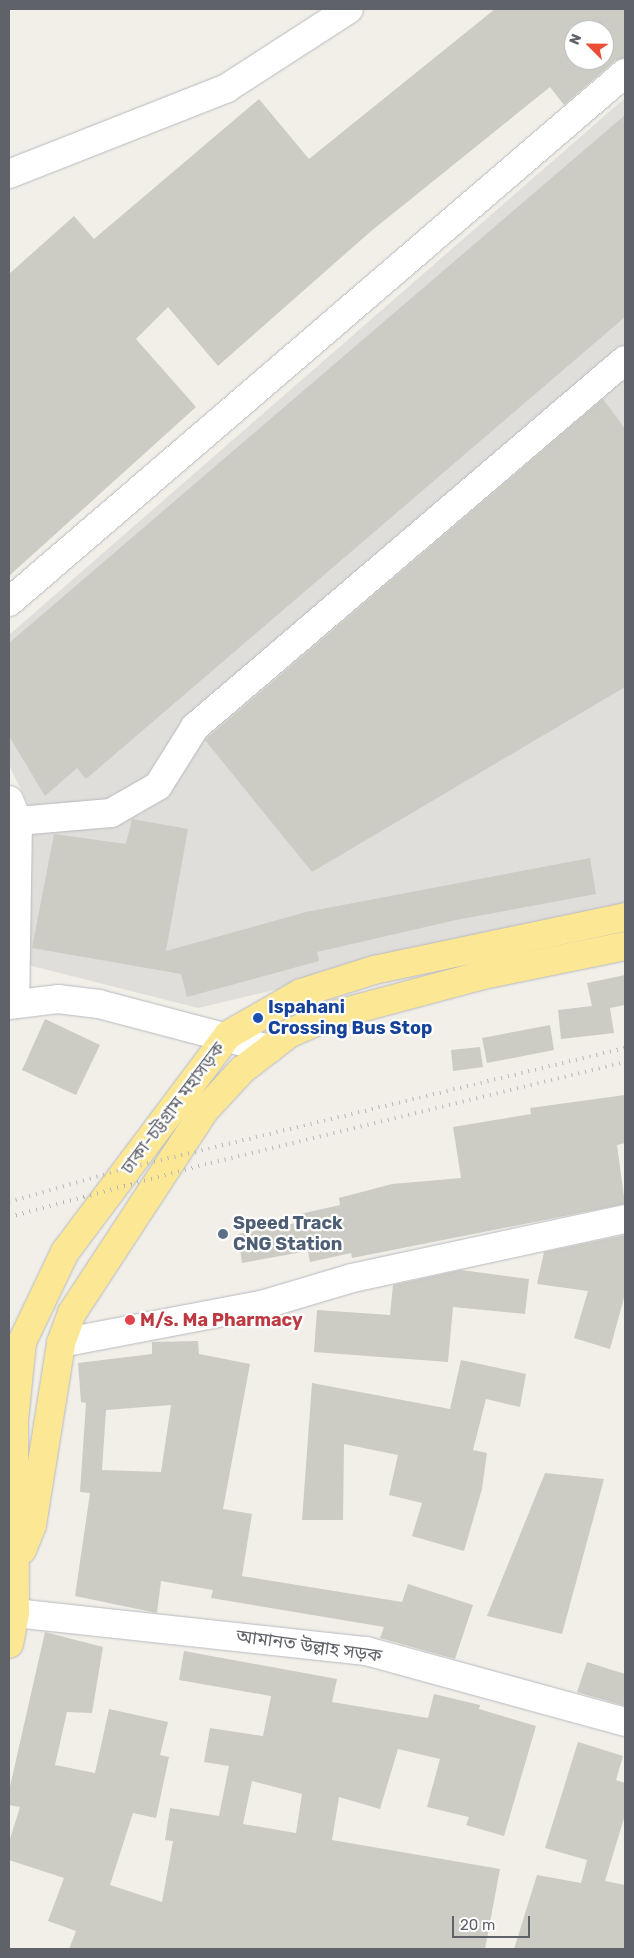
<!DOCTYPE html>
<meta charset="utf-8">
<style>
body{margin:0}
#map{position:relative;width:634px;height:1958px;overflow:hidden;background:#f1efe8;font-family:Rubik,"Noto Sans Bengali",sans-serif}
div>[style]{position:absolute}
.industrial>*{inset:0;background:#e0deda}
.building>*{inset:0;background:#cccbc4}
.roads{filter:drop-shadow(0 0 1px #b8b9be) drop-shadow(0 0 1px #b8b9be)}
.minor>*{height:28px;margin:-14px;padding:0 14px;transform-origin:14px;border-radius:14px;background:#fff}
.highway>*{height:28px;margin:-14px;padding:0 14px;transform-origin:14px;border-radius:14px;background:#fce894}
.rail>*{height:4px;margin-top:-2px;transform-origin:0;background:repeating-linear-gradient(90deg,#b6b6b8 0 1px,transparent 0 7px)}
.dots>*{width:14px;height:14px;translate:-50% -50%;box-sizing:border-box;border:2px solid #fff;border-radius:50%}
span{translate:-50% -50%;white-space:nowrap;text-align:center;line-height:1.15;-webkit-text-stroke:4.5px #fff;paint-order:stroke}
.transit-label{font-size:18px;color:#164399;font-weight:700}
.left{translate:0 -50%;text-align:left}
.street-label{font-size:18px;color:#5f6268}
.service-label{font-size:18px;color:#4e5e75;font-weight:700}
.health-label{font-size:18px;color:#be3a42;font-weight:700}
.frame{position:absolute;inset:0;border:10px solid #5f6268;pointer-events:none}
.north{position:absolute;left:564px;top:20px;width:50px;height:50px;box-sizing:border-box;background:#fff;border:1px solid #bfc0c3;border-radius:50%;rotate:293deg;font-size:14px;font-weight:700;line-height:20px;text-align:center;color:#5f6268}
.north::after{content:'';display:block;margin:auto;width:18px;height:22px;background:#e84f36;clip-path:polygon(50% 0,100% 100%,50% 72%,0 100%)}
.scale{position:absolute;left:452px;top:1916px;width:78px;height:22px;box-sizing:border-box;border:2px solid #5f6268;border-top:0;padding-left:6px;font-size:15px;line-height:18px;white-space:nowrap;color:#5f6268;-webkit-text-stroke:4px #fff;paint-order:stroke}
</style>
<div id="map">
<div class="industrial">
<i style="clip-path:polygon(625px 98px,625px 907px,198px 1008px,28px 965px,33px 814px,9px 765px,9px 635px)"></i>
</div>
<div class="building">
<i style="clip-path:polygon(evenodd,495px 9px,625px 9px,625px 58px,615px 61px,564px 105px,550px 87px,370px 232px,218px 366px,168px 307px,136px 339px,196px 407px,9px 576px,9px 274px,74px 216px,94px 239px,259px 99px,309px 159px,495px 9px,574px 30px,604px 30px,604px 60px,574px 60px,574px 30px)"></i>
<i style="clip-path:polygon(625px 115px,625px 317px,86px 779px,77px 768px,45px 796px,9px 736px,9px 643px)"></i>
<i style="clip-path:polygon(603px 399px,625px 429px,625px 687px,312px 872px,205px 740px)"></i>
<i style="clip-path:polygon(132px 819px,188px 829px,166px 951px,306px 912px,590px 858px,596px 894px,456px 920px,317px 952px,319px 961px,187px 997px,181px 974px,32px 948px,54px 834px,126px 844px)"></i>
<i style="clip-path:polygon(625px 975px,625px 1005px,610px 1008px,614px 1033px,561px 1039px,558px 1010px,592px 1006px,587px 983px)"></i>
<i style="clip-path:polygon(45px 1019px,100px 1045px,76px 1095px,22px 1070px)"></i>
<i style="clip-path:polygon(550px 1025px,554px 1050px,487px 1063px,482px 1038px)"></i>
<i style="clip-path:polygon(480px 1047px,483px 1067px,453px 1071px,451px 1050px)"></i>
<i style="clip-path:polygon(625px 1095px,625px 1143px,617px 1145px,625px 1204px,352px 1258px,351px 1253px,310px 1262px,308px 1251px,242px 1263px,238px 1234px,302px 1222px,300px 1214px,340px 1205px,339px 1198px,392px 1184px,461px 1178px,453px 1127px,531px 1114px,530px 1108px)"></i>
<i style="clip-path:polygon(625px 1235px,625px 1294px,610px 1349px,574px 1338px,588px 1291px,537px 1284px,544px 1252px)"></i>
<i style="clip-path:polygon(461px 1270px,529px 1279px,525px 1314px,453px 1307px,448px 1362px,314px 1352px,317px 1310px,390px 1315px,393px 1285px)"></i>
<i style="clip-path:polygon(evenodd,198px 1341px,199px 1354px,250px 1364px,223px 1509px,252px 1514px,242px 1576px,402px 1602px,408px 1584px,473px 1605px,455px 1659px,380px 1638px,384px 1627px,211px 1598px,213px 1590px,161px 1581px,157px 1613px,75px 1596px,90px 1493px,80px 1492px,86px 1403px,81px 1402px,78px 1363px,152px 1354px,152px 1342px,198px 1341px,171px 1405px,161px 1472px,102px 1470px,106px 1410px,171px 1405px)"></i>
<i style="clip-path:polygon(461px 1360px,526px 1374px,520px 1407px,486px 1399px,473px 1450px,487px 1453px,482px 1489px,464px 1551px,412px 1536px,422px 1503px,389px 1495px,398px 1455px,344px 1444px,343px 1520px,302px 1520px,312px 1383px,450px 1409px)"></i>
<i style="clip-path:polygon(545px 1473px,604px 1479px,562px 1634px,487px 1616px)"></i>
<i style="clip-path:polygon(evenodd,45px 1632px,103px 1647px,92px 1713px,67px 1712px,55px 1765px,95px 1773px,109px 1709px,168px 1722px,160px 1755px,169px 1757px,156px 1818px,133px 1813px,110px 1885px,162px 1902px,173px 1841px,165px 1840px,170px 1808px,219px 1816px,229px 1766px,204px 1762px,210px 1728px,263px 1736px,271px 1696px,179px 1680px,184px 1651px,337px 1679px,332px 1702px,428px 1718px,434px 1694px,480px 1705px,479px 1709px,536px 1726px,504px 1836px,466px 1825px,469px 1817px,427px 1807px,440px 1759px,398px 1749px,380px 1809px,339px 1797px,332px 1840px,500px 1869px,485px 1949px,69px 1949px,76px 1931px,48px 1921px,64px 1878px,9px 1860px,9px 1842px,20px 1807px,9px 1805px,9px 1791px,45px 1632px,252px 1781px,302px 1794px,296px 1833px,243px 1824px,252px 1781px)"></i>
<i style="clip-path:polygon(587px 1662px,625px 1674px,625px 1706px,577px 1692px)"></i>
<i style="clip-path:polygon(578px 1742px,623px 1756px,616px 1780px,625px 1783px,625px 1815px,605px 1881px,625px 1885px,625px 1949px,514px 1949px,537px 1875px,581px 1883px,587px 1860px,545px 1848px)"></i>
</div>
<div class="roads">
<div class="minor">
<i style="left:9px;top:174px;width:234px;rotate:-21.5deg"></i>
<i style="left:227px;top:88px;width:145px;rotate:-32.9deg"></i>
<i style="left:9px;top:602px;width:812px;rotate:-40.65deg"></i>
<i style="left:9px;top:800px;width:23px;rotate:67deg"></i>
<i style="left:18px;top:821px;width:182px;rotate:90.9deg"></i>
<i style="left:18px;top:821px;width:93px;rotate:-4.9deg"></i>
<i style="left:111px;top:813px;width:54px;rotate:-29.9deg"></i>
<i style="left:158px;top:786px;width:70px;rotate:-57.9deg"></i>
<i style="left:195px;top:727px;width:565px;rotate:-40.48deg"></i>
<i style="left:9px;top:1005px;width:49px;rotate:-7deg"></i>
<i style="left:58px;top:999px;width:41px;rotate:7deg"></i>
<i style="left:99px;top:1004px;width:176px;rotate:14.8deg"></i>
<i style="left:61px;top:1343px;width:208px;rotate:-10.8deg"></i>
<i style="left:265px;top:1304px;width:91px;rotate:-16.6deg"></i>
<i style="left:352px;top:1278px;width:279px;rotate:-12.2deg"></i>
<i style="left:15px;top:1613px;width:353px;rotate:6.2deg"></i>
<i style="left:366px;top:1651px;width:269px;rotate:15.3deg"></i>
</div>
<div class="highway">
<i style="left:22px;top:1550px;width:27px;rotate:-68deg"></i>
<i style="left:32px;top:1525px;width:184px;rotate:-80.9deg"></i>
<i style="left:61px;top:1343px;width:32px;rotate:-70deg"></i>
<i style="left:72px;top:1313px;width:241px;rotate:-56.8deg"></i>
<i style="left:204px;top:1111px;width:56px;rotate:-47.2deg"></i>
<i style="left:242px;top:1070px;width:61px;rotate:-37.6deg"></i>
<i style="left:290px;top:1033px;width:43px;rotate:-23deg"></i>
<i style="left:330px;top:1016px;width:158px;rotate:-15deg"></i>
<i style="left:483px;top:975px;width:145px;rotate:-11.5deg"></i>
<i style="left:9px;top:1644px;width:32px;rotate:-79deg"></i>
<i style="left:15px;top:1613px;width:192px;rotate:-90.3deg"></i>
<i style="left:14px;top:1421px;width:79px;rotate:-84.2deg"></i>
<i style="left:22px;top:1342px;width:100px;rotate:-64.5deg"></i>
<i style="left:65px;top:1252px;width:271px;rotate:-53.1deg"></i>
<i style="left:228px;top:1035px;width:84px;rotate:-29.9deg"></i>
<i style="left:301px;top:993px;width:77px;rotate:-17.5deg"></i>
<i style="left:374px;top:970px;width:257px;rotate:-11.9deg"></i>
</div>
</div>
<div class="rail">
<i style="left:9px;top:1202px;width:116px;rotate:-16.1deg"></i>
<i style="left:120px;top:1170px;width:520px;rotate:-13.58deg"></i>
<i style="left:9px;top:1217px;width:209px;rotate:-15deg"></i>
<i style="left:211px;top:1163px;width:426px;rotate:-13.7deg"></i>
</div>
<div class="dots">
<i style="left:258px;top:1018px;background:#1a4fb4"></i>
<i style="left:223px;top:1234px;background:#5c6f8a"></i>
<i style="left:130px;top:1320px;background:#e0444e"></i>
</div>
<div class="transit-label">
<span class="left" style="left:268px;top:1018px">Ispahani<br>Crossing Bus Stop</span>
</div>
<div class="street-label">
<span style="left:173px;top:1108px;rotate:-53deg">ঢাকা-চট্টগ্রাম মহাসড়ক</span>
<span style="left:309px;top:1646px;rotate:8deg">আমানত উল্লাহ সড়ক</span>
</div>
<div class="service-label">
<span class="left" style="left:233px;top:1234px">Speed Track<br>CNG Station</span>
</div>
<div class="health-label">
<span class="left" style="left:140px;top:1320px">M/s. Ma Pharmacy</span>
</div>
<div class="frame"></div>
<div class="north">N</div>
<div class="scale">20 m</div>
</div>
